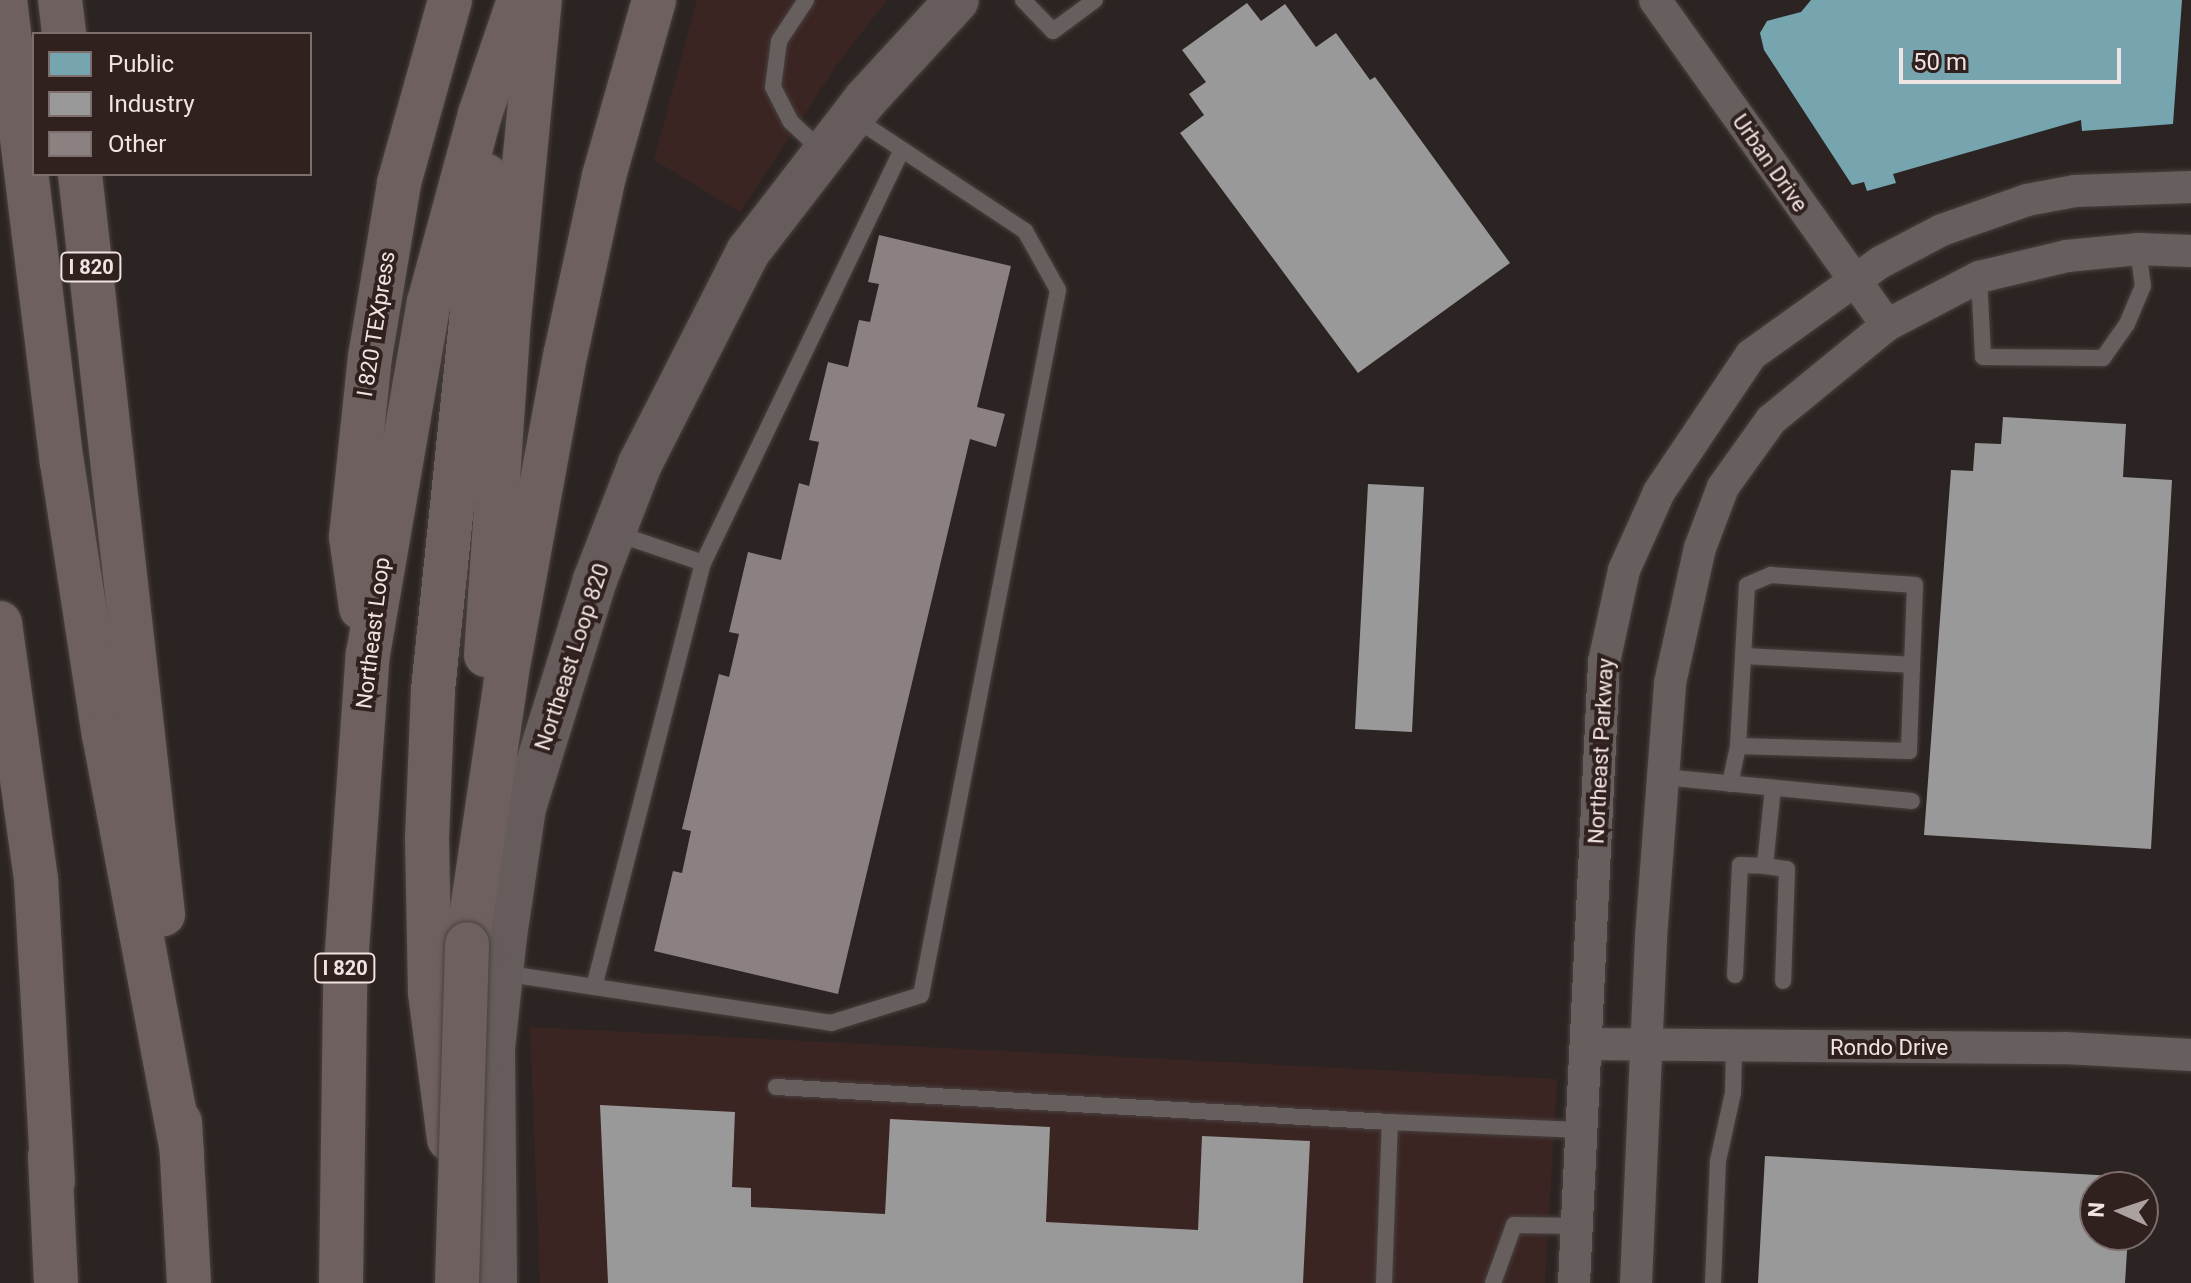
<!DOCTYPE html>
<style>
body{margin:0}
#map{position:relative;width:2191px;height:1283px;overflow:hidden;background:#2c2422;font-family:Roboto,sans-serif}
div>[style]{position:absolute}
.built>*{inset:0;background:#3b2523}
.public>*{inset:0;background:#76a5af}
.industry>*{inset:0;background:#999}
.building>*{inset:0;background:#8a8180}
.roads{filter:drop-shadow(0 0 2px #48413f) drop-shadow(0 0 2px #48413f)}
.service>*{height:16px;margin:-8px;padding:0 8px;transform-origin:8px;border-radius:8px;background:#665f5e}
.minor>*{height:32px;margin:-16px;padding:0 16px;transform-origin:16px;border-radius:16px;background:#665f5e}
.secondary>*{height:44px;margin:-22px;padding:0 22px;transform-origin:22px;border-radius:22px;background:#665c5b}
.motorway>*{height:44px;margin:-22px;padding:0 22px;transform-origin:22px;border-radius:22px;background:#6e605f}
.bridges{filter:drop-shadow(0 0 2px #48413f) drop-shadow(0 0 2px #48413f)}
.motorway-bridge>*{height:44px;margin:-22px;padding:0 22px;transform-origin:22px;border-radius:22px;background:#6e605f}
span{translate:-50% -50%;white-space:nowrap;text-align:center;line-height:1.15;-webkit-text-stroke:8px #30201e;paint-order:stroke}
.shield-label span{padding:2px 6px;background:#30201e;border:2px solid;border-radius:6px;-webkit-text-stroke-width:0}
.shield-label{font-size:20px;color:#f0e4e3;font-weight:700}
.street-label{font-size:22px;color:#f0e4e3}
.legend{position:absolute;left:32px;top:32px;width:280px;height:144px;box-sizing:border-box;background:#30201e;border:2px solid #7d6e6d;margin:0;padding:10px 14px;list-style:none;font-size:24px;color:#f0e4e3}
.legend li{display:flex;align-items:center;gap:16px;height:40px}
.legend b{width:40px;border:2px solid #7d6e6d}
.north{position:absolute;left:2079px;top:1171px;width:80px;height:80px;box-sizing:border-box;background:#30201e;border:2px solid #7d6e6d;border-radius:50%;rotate:273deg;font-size:22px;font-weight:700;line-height:32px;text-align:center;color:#f0e4e3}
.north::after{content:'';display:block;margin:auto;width:28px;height:36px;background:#aba19f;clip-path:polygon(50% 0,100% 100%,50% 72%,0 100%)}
.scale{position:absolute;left:1899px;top:48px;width:222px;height:36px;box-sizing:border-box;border:4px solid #f0e4e3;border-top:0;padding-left:10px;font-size:24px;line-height:28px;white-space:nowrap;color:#f0e4e3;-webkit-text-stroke:6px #30201e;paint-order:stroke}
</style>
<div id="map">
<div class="built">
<i style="clip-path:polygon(697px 0,887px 0,836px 66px,740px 212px,654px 160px)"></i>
<i style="clip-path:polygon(530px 1027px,1557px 1079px,1545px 1283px,540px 1283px)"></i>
</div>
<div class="public">
<i style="clip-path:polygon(1811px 0,2182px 0,2173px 124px,2082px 131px,2081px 120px,1893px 174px,1896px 183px,1867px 191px,1864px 182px,1852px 185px,1764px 50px,1760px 33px,1767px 21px,1801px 12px)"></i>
</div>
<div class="industry">
<i style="clip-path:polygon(1247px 3px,1261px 21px,1285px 4px,1316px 47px,1336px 33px,1370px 80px,1375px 77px,1510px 263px,1358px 373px,1180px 133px,1204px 115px,1189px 94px,1206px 82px,1182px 50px)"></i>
<i style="clip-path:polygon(2003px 417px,2126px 424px,2123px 477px,2172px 480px,2151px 849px,1924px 835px,1951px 470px,1973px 471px,1975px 443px,2001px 444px)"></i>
<i style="clip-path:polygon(1368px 484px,1424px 487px,1412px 732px,1355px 729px)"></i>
<i style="clip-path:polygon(600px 1105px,735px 1112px,732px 1187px,751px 1188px,751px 1207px,885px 1214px,890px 1119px,1050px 1127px,1046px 1222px,1198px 1230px,1202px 1136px,1310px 1141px,1303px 1283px,608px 1283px)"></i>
<i style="clip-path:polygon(1765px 1156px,2131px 1177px,2131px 1187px,2095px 1187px,2095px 1235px,2128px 1235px,2125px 1283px,1758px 1283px)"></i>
</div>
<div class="building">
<i style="clip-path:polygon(879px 235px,1011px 266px,977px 407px,1005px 414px,996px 447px,970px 439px,838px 994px,654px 951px,673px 871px,682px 873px,691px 831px,682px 829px,719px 674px,729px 677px,739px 634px,729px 632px,748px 552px,781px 560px,799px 483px,809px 486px,819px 442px,809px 440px,828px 362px,848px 367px,859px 320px,870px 322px,879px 284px,868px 282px)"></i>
</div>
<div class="roads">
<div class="service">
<i style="left:806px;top:0;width:49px;rotate:123.4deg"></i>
<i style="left:779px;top:41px;width:46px;rotate:97.4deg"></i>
<i style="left:773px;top:87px;width:39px;rotate:63deg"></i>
<i style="left:791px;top:122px;width:44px;rotate:43.2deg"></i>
<i style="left:1023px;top:0;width:43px;rotate:45.9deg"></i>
<i style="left:1053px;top:31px;width:52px;rotate:-36.4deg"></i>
<i style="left:1979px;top:277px;width:80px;rotate:87.1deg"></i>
<i style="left:1983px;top:357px;width:120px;rotate:0.5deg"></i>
<i style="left:2103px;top:358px;width:42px;rotate:-54.8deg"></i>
<i style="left:2127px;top:324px;width:41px;rotate:-67.2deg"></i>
<i style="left:2143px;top:286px;width:37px;rotate:-98deg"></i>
<i style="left:615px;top:533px;width:93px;rotate:18.8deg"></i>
<i style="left:703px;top:563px;width:458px;rotate:-64.3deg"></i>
<i style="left:1743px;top:656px;width:169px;rotate:3deg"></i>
<i style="left:1663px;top:777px;width:250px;rotate:5.5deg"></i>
<i style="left:1730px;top:784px;width:39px;rotate:-78deg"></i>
<i style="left:1738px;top:746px;width:161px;rotate:-86.8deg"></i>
<i style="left:1747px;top:585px;width:26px;rotate:-23deg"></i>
<i style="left:1771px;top:575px;width:144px;rotate:4deg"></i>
<i style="left:1915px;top:585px;width:166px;rotate:92.1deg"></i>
<i style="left:1909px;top:751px;width:171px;rotate:-178.3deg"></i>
<i style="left:1773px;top:788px;width:78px;rotate:95.9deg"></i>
<i style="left:1765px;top:866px;width:22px;rotate:8deg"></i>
<i style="left:1787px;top:869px;width:112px;rotate:92deg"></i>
<i style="left:502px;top:973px;width:333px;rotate:8.6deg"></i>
<i style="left:831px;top:1023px;width:94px;rotate:-17.3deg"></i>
<i style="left:921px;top:995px;width:718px;rotate:-79deg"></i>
<i style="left:1058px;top:290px;width:68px;rotate:-119.2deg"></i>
<i style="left:1025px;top:231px;width:205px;rotate:-146.5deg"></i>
<i style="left:1735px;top:975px;width:110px;rotate:-87.4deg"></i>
<i style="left:1740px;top:865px;width:25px;rotate:2deg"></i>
<i style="left:594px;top:987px;width:438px;rotate:-75.6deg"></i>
<i style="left:776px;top:1087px;width:615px;rotate:3.26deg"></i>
<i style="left:1384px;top:1283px;width:161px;rotate:-87.9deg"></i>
<i style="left:1390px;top:1122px;width:192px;rotate:2.4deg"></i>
<i style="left:1493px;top:1283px;width:62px;rotate:-70.1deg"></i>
<i style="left:1514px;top:1225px;width:63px;rotate:0.9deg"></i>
<i style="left:1713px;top:1283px;width:122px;rotate:-87.7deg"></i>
<i style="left:1718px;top:1161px;width:70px;rotate:-77.6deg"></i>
<i style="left:1733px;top:1093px;width:45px;rotate:-88.7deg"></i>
</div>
<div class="minor">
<i style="left:1655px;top:0;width:399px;rotate:54.5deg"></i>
<i style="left:1587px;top:1044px;width:478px;rotate:0.5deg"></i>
<i style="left:2065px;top:1048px;width:126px;rotate:3.2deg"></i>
<i style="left:1574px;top:1283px;width:622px;rotate:-87.23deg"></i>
<i style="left:1604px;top:662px;width:94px;rotate:-77.7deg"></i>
<i style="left:1624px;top:570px;width:85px;rotate:-65.8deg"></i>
<i style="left:1659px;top:492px;width:165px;rotate:-56.1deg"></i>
<i style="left:1751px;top:355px;width:160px;rotate:-35.6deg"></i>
<i style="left:1881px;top:262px;width:69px;rotate:-27.7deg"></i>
<i style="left:1942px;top:230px;width:90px;rotate:-19.4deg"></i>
<i style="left:2027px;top:200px;width:49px;rotate:-10.6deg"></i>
<i style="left:2075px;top:191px;width:116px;rotate:-2deg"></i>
<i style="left:1636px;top:1283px;width:346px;rotate:-87.5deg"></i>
<i style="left:1651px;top:937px;width:255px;rotate:-85.7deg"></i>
<i style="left:1670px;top:683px;width:138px;rotate:-77.5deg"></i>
<i style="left:1700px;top:548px;width:65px;rotate:-69.3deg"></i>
<i style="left:1723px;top:487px;width:82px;rotate:-54.4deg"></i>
<i style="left:1771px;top:420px;width:150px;rotate:-39.3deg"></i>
<i style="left:1887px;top:325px;width:104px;rotate:-27.6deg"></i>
<i style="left:1979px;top:277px;width:90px;rotate:-13.4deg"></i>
<i style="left:2067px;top:256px;width:71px;rotate:-5.6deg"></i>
<i style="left:2138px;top:249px;width:53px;rotate:2.2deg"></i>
</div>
<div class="secondary">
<i style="left:495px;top:1283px;width:235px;rotate:-90.5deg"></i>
<i style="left:493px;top:1048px;width:113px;rotate:-83.9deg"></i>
<i style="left:505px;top:936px;width:129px;rotate:-81.6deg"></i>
<i style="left:524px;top:808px;width:239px;rotate:-72.7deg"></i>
<i style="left:595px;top:580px;width:124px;rotate:-68.8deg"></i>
<i style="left:640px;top:464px;width:238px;rotate:-63deg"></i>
<i style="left:748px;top:252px;width:193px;rotate:-52.4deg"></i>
<i style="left:866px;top:99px;width:134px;rotate:-47.4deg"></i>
</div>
<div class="motorway">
<i style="left:5px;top:0;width:466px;rotate:83deg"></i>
<i style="left:62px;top:462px;width:276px;rotate:81.3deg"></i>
<i style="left:104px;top:735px;width:424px;rotate:79.4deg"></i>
<i style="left:60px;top:0;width:34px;rotate:83deg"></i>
<i style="left:80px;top:174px;width:745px;rotate:83.6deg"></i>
<i style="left:361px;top:608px;width:72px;rotate:-98deg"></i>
<i style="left:351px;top:537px;width:181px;rotate:-84deg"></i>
<i style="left:370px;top:357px;width:176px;rotate:-80.5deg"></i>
<i style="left:399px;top:183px;width:190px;rotate:-74.4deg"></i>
<i style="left:0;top:623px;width:259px;rotate:82deg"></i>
<i style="left:36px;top:879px;width:303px;rotate:86.8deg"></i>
<i style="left:486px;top:655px;width:325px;rotate:-86.1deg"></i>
<i style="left:508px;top:331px;width:333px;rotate:-84.5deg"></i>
<i style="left:467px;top:944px;width:275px;rotate:-81.6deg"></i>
<i style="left:507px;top:672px;width:325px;rotate:-79.6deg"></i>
<i style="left:566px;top:352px;width:180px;rotate:-77.8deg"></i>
<i style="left:604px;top:176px;width:183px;rotate:-74.1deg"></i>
<i style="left:180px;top:1122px;width:161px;rotate:86.8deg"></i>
<i style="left:449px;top:1139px;width:147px;rotate:-97.4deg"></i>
<i style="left:430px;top:993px;width:154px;rotate:-91.1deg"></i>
<i style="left:427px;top:839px;width:149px;rotate:-87.7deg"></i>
<i style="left:433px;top:690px;width:517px;rotate:-84.11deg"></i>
<i style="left:50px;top:1156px;width:127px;rotate:87.3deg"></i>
<i style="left:341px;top:1283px;width:304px;rotate:-89.2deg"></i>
<i style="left:345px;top:979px;width:326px;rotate:-86deg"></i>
<i style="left:368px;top:654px;width:357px;rotate:-80.2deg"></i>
<i style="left:429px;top:302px;width:195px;rotate:-74.8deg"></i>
<i style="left:480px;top:114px;width:120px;rotate:-71.1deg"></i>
</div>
</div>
<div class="bridges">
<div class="motorway-bridge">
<i style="left:457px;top:1283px;width:339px;rotate:-88.3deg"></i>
</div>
</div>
<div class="shield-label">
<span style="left:91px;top:267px">I 820</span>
<span style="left:345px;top:968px">I 820</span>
</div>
<div class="street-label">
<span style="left:1770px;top:163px;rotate:55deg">Urban Drive</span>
<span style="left:376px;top:324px;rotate:-81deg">I 820 TEXpress</span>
<span style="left:373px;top:633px;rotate:-83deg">Northeast Loop</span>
<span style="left:572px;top:657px;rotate:-72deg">Northeast Loop 820</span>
<span style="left:1601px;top:751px;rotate:-87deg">Northeast Parkway</span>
<span style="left:1889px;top:1048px">Rondo Drive</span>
</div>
<ul class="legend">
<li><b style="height:22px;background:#76a5af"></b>Public</li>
<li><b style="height:22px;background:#999"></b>Industry</li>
<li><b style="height:22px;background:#8a8180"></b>Other</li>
</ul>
<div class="north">N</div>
<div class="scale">50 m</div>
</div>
